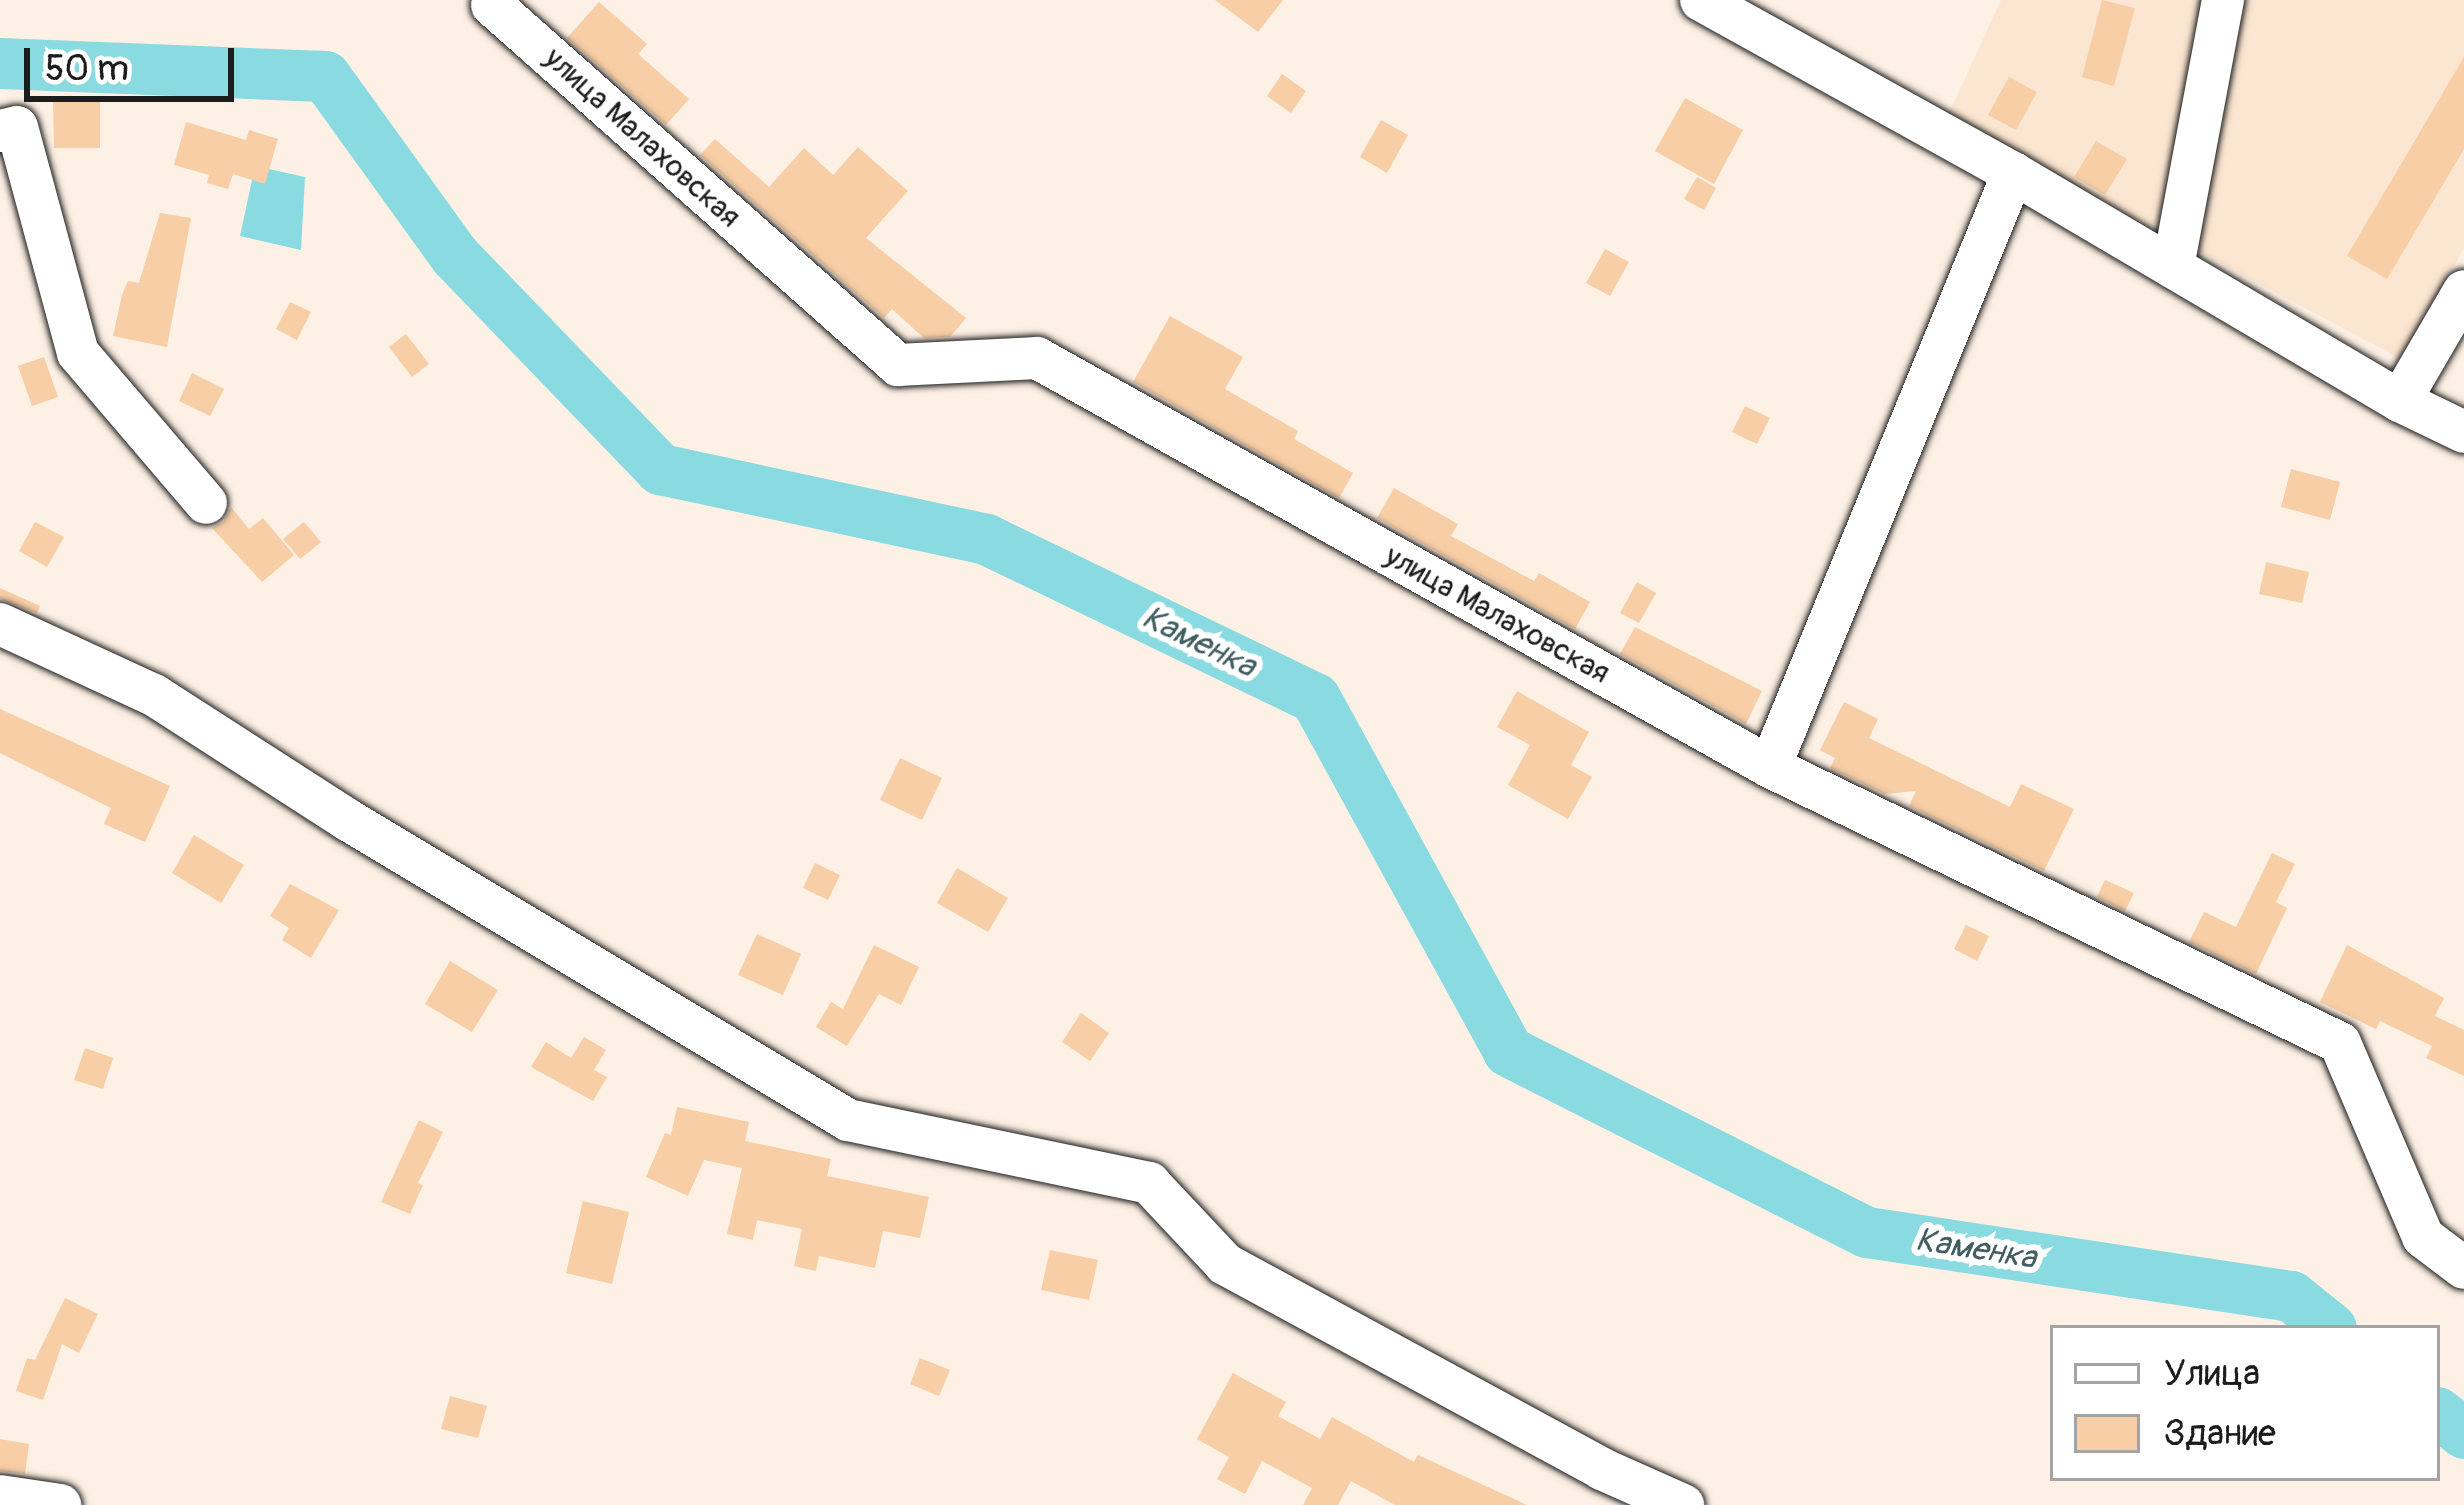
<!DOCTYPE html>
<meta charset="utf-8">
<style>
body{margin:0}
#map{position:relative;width:2464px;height:1505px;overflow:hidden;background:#fdf0e4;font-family:Pangolin,sans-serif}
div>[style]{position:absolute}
.built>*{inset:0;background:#fbe6d1}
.water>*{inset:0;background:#89dae1}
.river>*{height:51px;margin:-25.5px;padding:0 25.5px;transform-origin:25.5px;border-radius:25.5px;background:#89dae1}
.building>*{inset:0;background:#f7cea6}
.roads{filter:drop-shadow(0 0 3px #1c1c1c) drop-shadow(0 0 3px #1c1c1c)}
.minor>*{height:42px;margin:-21px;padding:0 21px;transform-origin:21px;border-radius:21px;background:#fff}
span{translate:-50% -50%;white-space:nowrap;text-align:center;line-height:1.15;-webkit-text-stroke:12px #fff;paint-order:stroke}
.street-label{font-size:30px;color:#1c1c1c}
.water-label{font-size:33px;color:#425e61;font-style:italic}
.legend{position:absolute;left:2050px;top:1325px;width:390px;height:156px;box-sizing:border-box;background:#fff;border:3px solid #a4a4a4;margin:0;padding:15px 21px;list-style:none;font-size:36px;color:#1c1c1c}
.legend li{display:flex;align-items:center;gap:24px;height:60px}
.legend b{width:60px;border:3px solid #a4a4a4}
.scale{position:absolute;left:24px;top:48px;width:210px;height:54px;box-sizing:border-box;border:6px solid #1c1c1c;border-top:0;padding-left:15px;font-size:36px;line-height:42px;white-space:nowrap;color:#1c1c1c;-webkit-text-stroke:9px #fff;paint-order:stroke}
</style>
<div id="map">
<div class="built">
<i style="clip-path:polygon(2001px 0,2464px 0,2464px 248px,2401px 359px,1947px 118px)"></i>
</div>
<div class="water">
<i style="clip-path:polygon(255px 166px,305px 177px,301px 250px,240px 236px)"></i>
</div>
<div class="river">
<i style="left:0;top:63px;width:325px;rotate:2.3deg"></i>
<i style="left:325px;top:76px;width:222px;rotate:54.2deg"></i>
<i style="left:455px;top:256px;width:296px;rotate:46.1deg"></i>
<i style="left:660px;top:469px;width:333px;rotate:12.1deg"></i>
<i style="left:986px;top:539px;width:365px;rotate:25.8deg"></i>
<i style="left:1315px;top:698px;width:402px;rotate:61.3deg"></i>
<i style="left:1508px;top:1051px;width:402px;rotate:26.8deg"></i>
<i style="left:1867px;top:1232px;width:429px;rotate:8.6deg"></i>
<i style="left:2291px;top:1296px;width:51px;rotate:38.7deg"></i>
<i style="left:2437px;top:1412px;width:34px;rotate:38deg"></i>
</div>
<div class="building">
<i style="clip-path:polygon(1215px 0,1283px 0,1258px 32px)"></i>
<i style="clip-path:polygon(2102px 0,2135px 8px,2114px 86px,2082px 77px)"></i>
<i style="clip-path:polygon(599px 2px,647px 44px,638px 54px,689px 99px,666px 125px,567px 38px)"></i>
<i style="clip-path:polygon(2464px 57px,2464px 149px,2387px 279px,2347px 256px)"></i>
<i style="clip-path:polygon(1282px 74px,1306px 91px,1291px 113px,1267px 96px)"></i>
<i style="clip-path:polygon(2009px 77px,2037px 92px,2016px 130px,1988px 115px)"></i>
<i style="clip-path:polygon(1685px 98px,1743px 130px,1714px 184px,1655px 151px)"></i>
<i style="clip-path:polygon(100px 101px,100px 148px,54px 148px,53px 102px)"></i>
<i style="clip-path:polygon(1381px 120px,1408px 135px,1387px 173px,1360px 157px)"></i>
<i style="clip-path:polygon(186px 122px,246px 140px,249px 130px,278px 139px,265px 184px,233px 174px,228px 189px,207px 183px,209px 175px,174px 165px)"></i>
<i style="clip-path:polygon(715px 139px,769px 187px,804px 148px,833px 175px,858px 147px,908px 191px,866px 238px,966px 318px,950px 337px,924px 338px,892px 309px,884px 318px,700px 155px)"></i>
<i style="clip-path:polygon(2096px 141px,2127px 159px,2105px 195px,2074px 177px)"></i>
<i style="clip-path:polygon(1697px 177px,1716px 188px,1704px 210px,1684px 199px)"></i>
<i style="clip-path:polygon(160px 213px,191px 218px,167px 347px,113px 336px,122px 295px,128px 281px,139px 283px)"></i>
<i style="clip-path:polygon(1605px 249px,1629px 262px,1610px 296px,1586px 283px)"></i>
<i style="clip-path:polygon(290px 302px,311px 312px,297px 340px,276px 329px)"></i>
<i style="clip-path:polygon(1170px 316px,1243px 357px,1225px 389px,1298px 431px,1294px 439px,1353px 473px,1339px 498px,1133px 382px)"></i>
<i style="clip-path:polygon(406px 334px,429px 364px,412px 377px,389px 347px)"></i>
<i style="clip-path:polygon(44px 357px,58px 397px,32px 406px,18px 366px)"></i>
<i style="clip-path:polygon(192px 373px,224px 389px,210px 416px,179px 401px)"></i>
<i style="clip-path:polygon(1745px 406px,1770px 418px,1757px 444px,1732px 432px)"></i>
<i style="clip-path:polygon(2291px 469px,2340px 482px,2330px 520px,2281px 507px)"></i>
<i style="clip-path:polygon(1394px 488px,1458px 524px,1451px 536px,1534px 581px,1539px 573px,1590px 602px,1575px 629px,1377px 518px)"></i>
<i style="clip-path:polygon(231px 507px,249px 529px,263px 518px,294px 555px,262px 582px,212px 528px,223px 522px)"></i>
<i style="clip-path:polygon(35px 522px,64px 537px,47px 567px,19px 551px)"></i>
<i style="clip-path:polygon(304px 522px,321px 542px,300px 559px,283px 539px)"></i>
<i style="clip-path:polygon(2266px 562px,2309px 572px,2302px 603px,2259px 594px)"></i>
<i style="clip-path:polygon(1637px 582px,1656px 593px,1639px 623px,1620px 613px)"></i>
<i style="clip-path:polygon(0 588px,40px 606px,37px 613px,0 599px)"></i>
<i style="clip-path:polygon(1635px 627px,1762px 691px,1746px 724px,1620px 654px)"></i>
<i style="clip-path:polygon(1517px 691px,1589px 732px,1571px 765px,1592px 777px,1568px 819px,1508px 785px,1530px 745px,1497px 727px)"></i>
<i style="clip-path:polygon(1844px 702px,1878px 719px,1869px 738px,2010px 807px,2021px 784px,2074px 809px,2044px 871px,1909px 806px,1916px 791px,1885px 794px,1830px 768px,1835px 758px,1820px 750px)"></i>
<i style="clip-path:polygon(0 709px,170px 786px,145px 842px,104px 824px,111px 808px,0 753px)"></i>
<i style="clip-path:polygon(900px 758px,942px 778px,922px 820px,880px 800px)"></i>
<i style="clip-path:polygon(194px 835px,244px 865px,221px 903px,172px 873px)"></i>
<i style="clip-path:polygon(2272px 853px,2295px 864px,2276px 902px,2287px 908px,2256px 974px,2189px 942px,2204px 912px,2236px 927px)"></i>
<i style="clip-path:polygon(815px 863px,840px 875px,828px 900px,803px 888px)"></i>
<i style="clip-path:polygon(957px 868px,1008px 898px,988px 932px,937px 903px)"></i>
<i style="clip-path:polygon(2105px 880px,2134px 893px,2125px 911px,2097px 897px)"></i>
<i style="clip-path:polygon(290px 884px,339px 910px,311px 958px,282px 940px,289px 928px,270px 916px)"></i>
<i style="clip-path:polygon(1966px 925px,1989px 936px,1977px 961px,1954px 949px)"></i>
<i style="clip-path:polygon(757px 934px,801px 954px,783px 995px,738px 975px)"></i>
<i style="clip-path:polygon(874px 945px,919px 967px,901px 1005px,879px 994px,847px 1046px,816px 1027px,831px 1002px,843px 1009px)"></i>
<i style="clip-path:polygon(2347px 945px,2444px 998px,2435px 1016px,2464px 1030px,2464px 1076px,2426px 1058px,2432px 1046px,2380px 1021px,2376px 1029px,2320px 1002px)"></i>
<i style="clip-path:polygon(450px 961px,498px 990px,472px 1032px,425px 1004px)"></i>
<i style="clip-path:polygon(1081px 1013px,1109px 1033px,1090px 1061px,1062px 1042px)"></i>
<i style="clip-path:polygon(584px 1037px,606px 1050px,594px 1070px,607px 1077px,593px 1101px,531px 1067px,546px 1042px,571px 1058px)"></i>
<i style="clip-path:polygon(85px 1048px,113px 1058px,103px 1089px,74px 1080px)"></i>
<i style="clip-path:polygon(677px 1107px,749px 1122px,745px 1141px,831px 1159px,827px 1176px,929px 1197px,920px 1238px,883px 1231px,875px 1268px,819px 1256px,816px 1271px,794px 1266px,802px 1229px,757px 1220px,753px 1240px,727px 1234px,742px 1168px,704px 1160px,688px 1196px,646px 1177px,665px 1133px,671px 1135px)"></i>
<i style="clip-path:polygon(419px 1120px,443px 1132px,418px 1183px,423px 1185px,410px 1214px,381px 1202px)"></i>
<i style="clip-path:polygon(583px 1201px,629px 1212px,612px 1284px,566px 1273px)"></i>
<i style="clip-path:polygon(1050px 1250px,1098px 1260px,1089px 1300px,1041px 1290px)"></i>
<i style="clip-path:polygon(65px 1298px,98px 1314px,79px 1353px,62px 1344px,43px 1400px,16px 1391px,27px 1358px,35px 1360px)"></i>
<i style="clip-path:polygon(920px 1358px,950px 1370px,939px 1396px,910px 1384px)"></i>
<i style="clip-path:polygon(1233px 1373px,1286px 1402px,1278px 1416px,1320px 1439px,1332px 1417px,1414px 1462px,1418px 1455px,1527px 1505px,1395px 1505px,1351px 1481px,1338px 1505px,1303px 1505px,1312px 1488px,1262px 1461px,1245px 1494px,1217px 1479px,1229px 1457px,1197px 1439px)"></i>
<i style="clip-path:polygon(450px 1396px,487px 1406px,478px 1438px,441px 1429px)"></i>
<i style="clip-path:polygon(0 1439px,29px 1444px,25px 1474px,0 1471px)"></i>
</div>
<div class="roads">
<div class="minor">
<i style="left:1701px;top:0;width:357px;rotate:29deg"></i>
<i style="left:2013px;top:173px;width:449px;rotate:30.5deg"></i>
<i style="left:2400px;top:401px;width:71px;rotate:25.8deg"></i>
<i style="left:492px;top:5px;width:543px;rotate:41.56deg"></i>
<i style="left:898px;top:365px;width:139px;rotate:-2.9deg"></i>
<i style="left:1037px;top:358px;width:839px;rotate:29.16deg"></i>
<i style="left:1770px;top:767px;width:633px;rotate:25.84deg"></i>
<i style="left:2340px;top:1043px;width:211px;rotate:66.8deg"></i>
<i style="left:2423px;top:1237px;width:51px;rotate:37.1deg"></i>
<i style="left:0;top:131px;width:17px;rotate:-13deg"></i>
<i style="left:17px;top:127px;width:234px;rotate:74.9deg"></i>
<i style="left:78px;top:353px;width:197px;rotate:49.5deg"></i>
<i style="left:2173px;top:267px;width:272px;rotate:-79.4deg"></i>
<i style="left:2400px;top:401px;width:127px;rotate:-59.8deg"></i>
<i style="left:0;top:624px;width:170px;rotate:24.8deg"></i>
<i style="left:154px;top:695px;width:231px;rotate:32.8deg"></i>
<i style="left:348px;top:820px;width:583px;rotate:30.96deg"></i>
<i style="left:848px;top:1120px;width:308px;rotate:11.8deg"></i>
<i style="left:1149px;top:1183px;width:111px;rotate:46.8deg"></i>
<i style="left:1225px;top:1264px;width:429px;rotate:28.5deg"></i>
<i style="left:1602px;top:1469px;width:89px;rotate:24deg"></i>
<i style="left:1770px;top:767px;width:642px;rotate:-67.75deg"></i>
<i style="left:0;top:1496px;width:61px;rotate:8.5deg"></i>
</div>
</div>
<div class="street-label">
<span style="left:642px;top:138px;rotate:42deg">улица Малаховская</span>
<span style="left:1497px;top:615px;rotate:29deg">улица Малаховская</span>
</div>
<div class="water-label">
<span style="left:1199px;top:642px;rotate:26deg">Каменка</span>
<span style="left:1976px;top:1249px;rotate:9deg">Каменка</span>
</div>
<ul class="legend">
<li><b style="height:15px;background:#fff"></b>Улица</li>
<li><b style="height:33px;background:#f7cea6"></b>Здание</li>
</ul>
<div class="scale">50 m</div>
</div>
